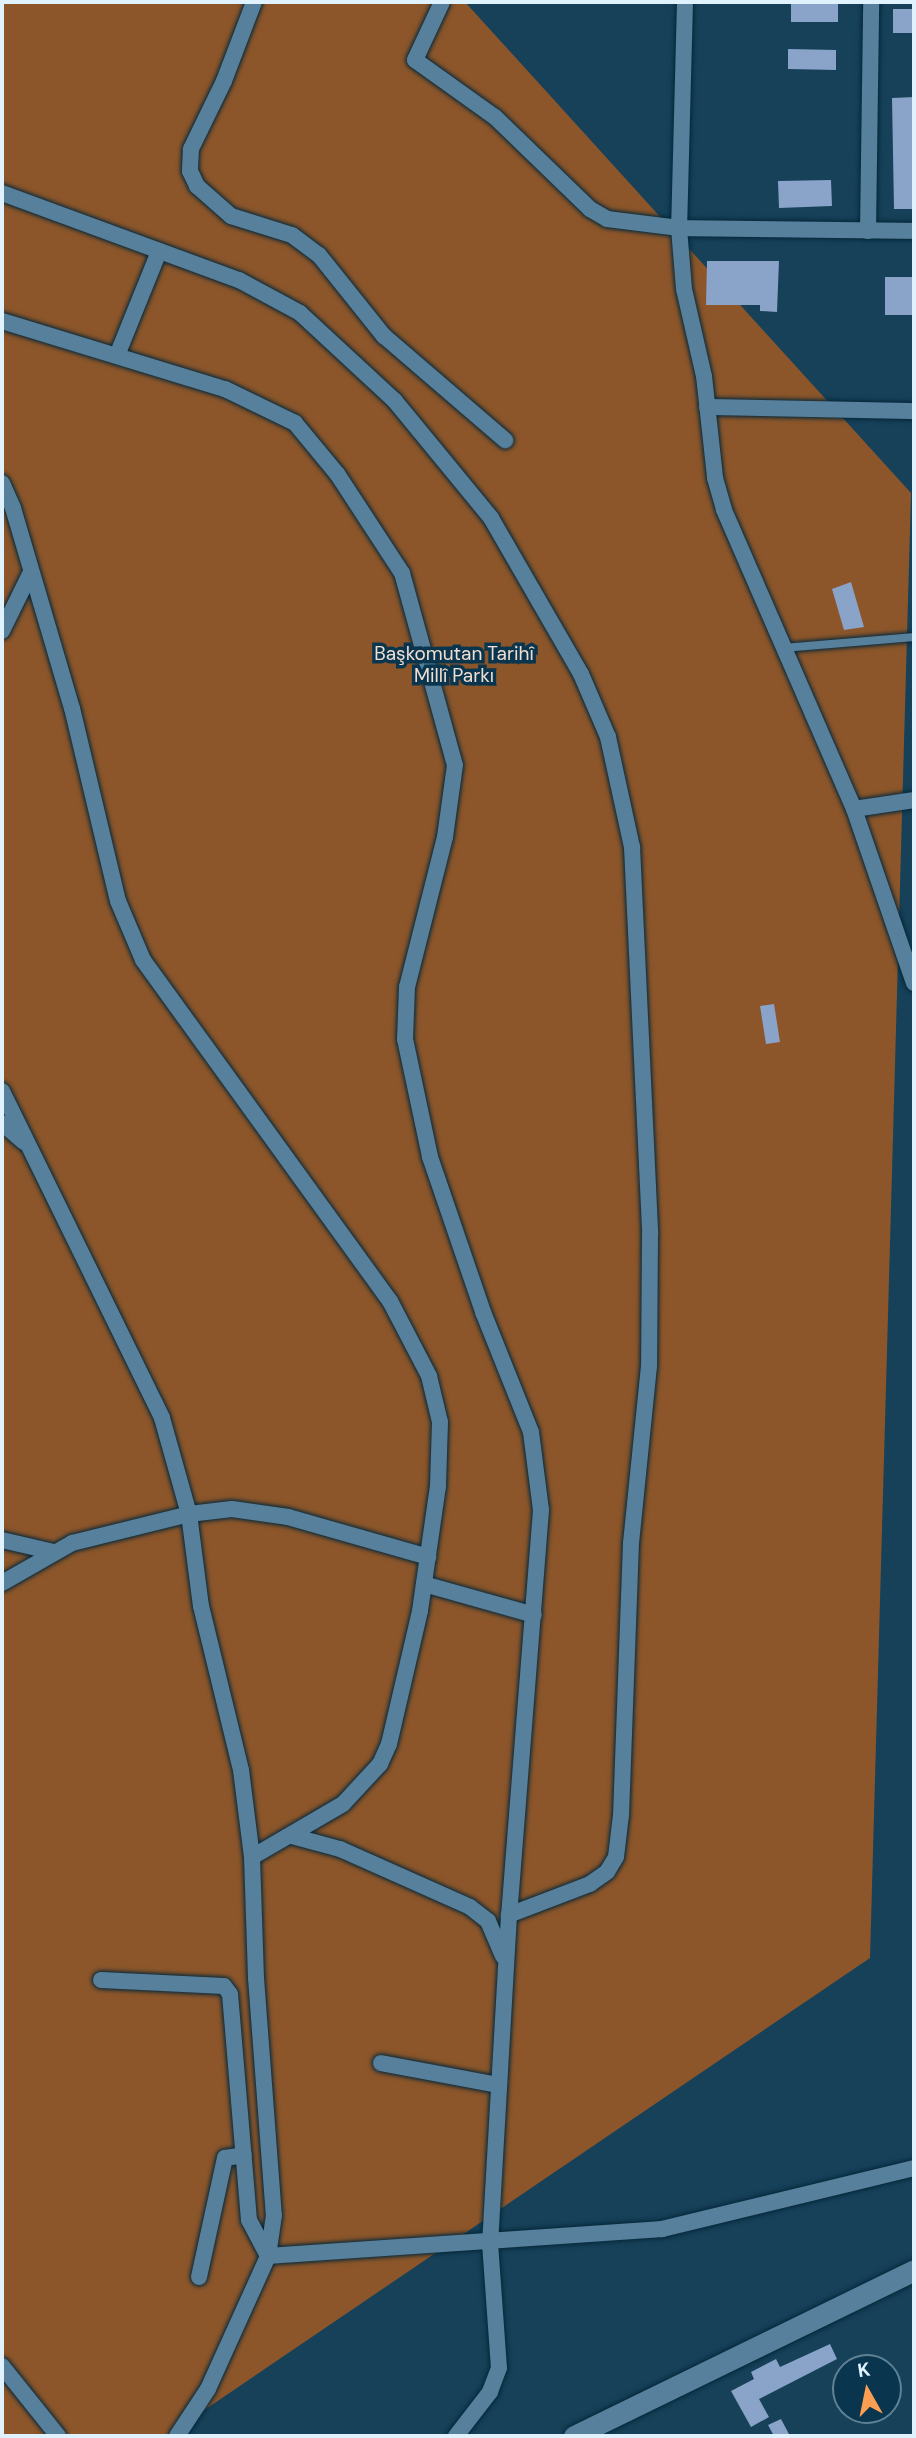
<!DOCTYPE html>
<meta charset="utf-8">
<style>
body{margin:0}
#map{position:relative;width:916px;height:2438px;overflow:hidden;background:#164159;font-family:"DM Sans",sans-serif}
div>[style]{position:absolute}
.green>*{inset:0;background:#8c562a}
.building>*{inset:0;background:#89a3c9}
.roads{filter:drop-shadow(0 0 2px #052739) drop-shadow(0 0 2px #052739)}
.lane>*{height:8px;margin:-4px;padding:0 4px;transform-origin:4px;border-radius:4px;background:#56809c}
.street>*{height:16px;margin:-8px;padding:0 8px;transform-origin:8px;border-radius:8px;background:#56809c}
.secondary>*{height:21px;margin:-10.5px;padding:0 10.5px;transform-origin:10.5px;border-radius:10.5px;background:#56809c}
span{translate:-50% -50%;white-space:nowrap;text-align:center;line-height:1.15;-webkit-text-stroke:7px #09364e;paint-order:stroke}
.park-label{font-size:19px;color:#f2ded0}
.frame{position:absolute;inset:0;border:4px solid #e0f2fe;pointer-events:none}
.north{position:absolute;left:832px;top:2354px;width:70px;height:70px;box-sizing:border-box;background:#09364e;border:2px solid #5f8194;border-radius:50%;rotate:351deg;font-size:19px;font-weight:700;line-height:28px;text-align:center;color:#e0f2fe}
.north::after{content:'';display:block;margin:auto;width:24px;height:32px;background:#fb9e51;clip-path:polygon(50% 0,100% 100%,50% 72%,0 100%)}
</style>
<div id="map">
<div class="green">
<i style="clip-path:polygon(2px 2px,465px 2px,911px 493px,870px 1958px,166px 2436px,2px 2436px)"></i>
</div>
<div class="building">
<i style="clip-path:polygon(791px 2px,838px 2px,838px 22px,791px 22px)"></i>
<i style="clip-path:polygon(893px 9px,914px 9px,914px 33px,893px 33px)"></i>
<i style="clip-path:polygon(788px 49px,836px 50px,836px 70px,788px 69px)"></i>
<i style="clip-path:polygon(914px 97px,914px 209px,894px 209px,892px 98px)"></i>
<i style="clip-path:polygon(831px 180px,832px 206px,779px 208px,778px 181px)"></i>
<i style="clip-path:polygon(707px 261px,779px 261px,777px 312px,760px 311px,760px 305px,706px 305px)"></i>
<i style="clip-path:polygon(885px 277px,914px 277px,914px 315px,885px 315px)"></i>
<i style="clip-path:polygon(851px 582px,864px 627px,844px 630px,832px 589px)"></i>
<i style="clip-path:polygon(774px 1004px,780px 1042px,766px 1044px,760px 1006px)"></i>
<i style="clip-path:polygon(830px 2344px,837px 2359px,759px 2399px,769px 2417px,751px 2427px,731px 2391px,754px 2379px,751px 2372px,776px 2359px,780px 2367px)"></i>
<i style="clip-path:polygon(781px 2419px,790px 2436px,774px 2436px,768px 2425px)"></i>
</div>
<div class="roads">
<div class="lane">
<i style="left:784px;top:648px;width:130px;rotate:-4.8deg"></i>
</div>
<div class="street">
<i style="left:254px;top:2px;width:85px;rotate:110.8deg"></i>
<i style="left:224px;top:81px;width:76px;rotate:115.9deg"></i>
<i style="left:191px;top:149px;width:22px;rotate:93deg"></i>
<i style="left:190px;top:171px;width:17px;rotate:65deg"></i>
<i style="left:197px;top:186px;width:45px;rotate:41.4deg"></i>
<i style="left:231px;top:216px;width:64px;rotate:17.3deg"></i>
<i style="left:292px;top:235px;width:34px;rotate:37deg"></i>
<i style="left:319px;top:255px;width:104px;rotate:51.3deg"></i>
<i style="left:384px;top:336px;width:160px;rotate:40.7deg"></i>
<i style="left:442px;top:2px;width:64px;rotate:115deg"></i>
<i style="left:415px;top:60px;width:98px;rotate:35.5deg"></i>
<i style="left:495px;top:117px;width:132px;rotate:44.1deg"></i>
<i style="left:590px;top:209px;width:20px;rotate:30deg"></i>
<i style="left:607px;top:219px;width:73px;rotate:7.1deg"></i>
<i style="left:679px;top:228px;width:235px;rotate:0.7deg"></i>
<i style="left:685px;top:2px;width:226px;rotate:91.5deg"></i>
<i style="left:679px;top:228px;width:61px;rotate:85.3deg"></i>
<i style="left:684px;top:289px;width:89px;rotate:77.1deg"></i>
<i style="left:704px;top:376px;width:103px;rotate:83.8deg"></i>
<i style="left:715px;top:478px;width:33px;rotate:74deg"></i>
<i style="left:724px;top:510px;width:326px;rotate:66.5deg"></i>
<i style="left:854px;top:809px;width:184px;rotate:71deg"></i>
<i style="left:2px;top:193px;width:252px;rotate:20.2deg"></i>
<i style="left:239px;top:280px;width:69px;rotate:28.4deg"></i>
<i style="left:300px;top:313px;width:129px;rotate:42.8deg"></i>
<i style="left:395px;top:401px;width:151px;rotate:50.6deg"></i>
<i style="left:491px;top:518px;width:180px;rotate:60deg"></i>
<i style="left:581px;top:674px;width:69px;rotate:66.8deg"></i>
<i style="left:608px;top:737px;width:113px;rotate:77.7deg"></i>
<i style="left:632px;top:847px;width:388px;rotate:87.3deg"></i>
<i style="left:650px;top:1235px;width:131px;rotate:90.4deg"></i>
<i style="left:649px;top:1366px;width:178px;rotate:95.8deg"></i>
<i style="left:631px;top:1543px;width:272px;rotate:92.1deg"></i>
<i style="left:621px;top:1815px;width:42px;rotate:96.8deg"></i>
<i style="left:616px;top:1857px;width:17px;rotate:121deg"></i>
<i style="left:607px;top:1872px;width:21px;rotate:145deg"></i>
<i style="left:590px;top:1884px;width:87px;rotate:159.1deg"></i>
<i style="left:868px;top:231px;width:229px;rotate:-89.2deg"></i>
<i style="left:2px;top:321px;width:233px;rotate:17deg"></i>
<i style="left:225px;top:389px;width:78px;rotate:25.9deg"></i>
<i style="left:295px;top:423px;width:67px;rotate:50.4deg"></i>
<i style="left:338px;top:475px;width:117px;rotate:56.9deg"></i>
<i style="left:402px;top:573px;width:199px;rotate:74.6deg"></i>
<i style="left:455px;top:765px;width:73px;rotate:97.9deg"></i>
<i style="left:445px;top:837px;width:155px;rotate:104.2deg"></i>
<i style="left:407px;top:987px;width:52px;rotate:92.2deg"></i>
<i style="left:405px;top:1039px;width:121px;rotate:78deg"></i>
<i style="left:430px;top:1157px;width:164px;rotate:71.1deg"></i>
<i style="left:483px;top:1312px;width:129px;rotate:68.2deg"></i>
<i style="left:531px;top:1432px;width:79px;rotate:82.7deg"></i>
<i style="left:541px;top:1510px;width:406px;rotate:94.5deg"></i>
<i style="left:509px;top:1915px;width:329px;rotate:93.3deg"></i>
<i style="left:490px;top:2243px;width:125px;rotate:85.9deg"></i>
<i style="left:499px;top:2368px;width:26px;rotate:111deg"></i>
<i style="left:490px;top:2392px;width:56px;rotate:127.7deg"></i>
<i style="left:118px;top:353px;width:107px;rotate:-68deg"></i>
<i style="left:707px;top:407px;width:207px;rotate:1.1deg"></i>
<i style="left:2px;top:483px;width:27px;rotate:66deg"></i>
<i style="left:13px;top:508px;width:209px;rotate:73.6deg"></i>
<i style="left:72px;top:708px;width:198px;rotate:76.6deg"></i>
<i style="left:118px;top:901px;width:64px;rotate:67deg"></i>
<i style="left:143px;top:960px;width:421px;rotate:54.1deg"></i>
<i style="left:390px;top:1301px;width:85px;rotate:62.5deg"></i>
<i style="left:429px;top:1376px;width:47px;rotate:76.6deg"></i>
<i style="left:440px;top:1422px;width:64px;rotate:91.8deg"></i>
<i style="left:438px;top:1486px;width:126px;rotate:98.2deg"></i>
<i style="left:420px;top:1611px;width:137px;rotate:103.1deg"></i>
<i style="left:389px;top:1744px;width:22px;rotate:114deg"></i>
<i style="left:380px;top:1764px;width:54px;rotate:132.8deg"></i>
<i style="left:343px;top:1804px;width:105px;rotate:149.8deg"></i>
<i style="left:2px;top:631px;width:66px;rotate:-63.8deg"></i>
<i style="left:854px;top:809px;width:61px;rotate:-8.5deg"></i>
<i style="left:2px;top:1091px;width:364px;rotate:63.9deg"></i>
<i style="left:162px;top:1418px;width:100px;rotate:74.3deg"></i>
<i style="left:189px;top:1514px;width:93px;rotate:82.6deg"></i>
<i style="left:201px;top:1606px;width:169px;rotate:76.3deg"></i>
<i style="left:241px;top:1770px;width:88px;rotate:82.8deg"></i>
<i style="left:252px;top:1857px;width:121px;rotate:88.1deg"></i>
<i style="left:256px;top:1978px;width:238px;rotate:85.7deg"></i>
<i style="left:274px;top:2215px;width:41px;rotate:98.3deg"></i>
<i style="left:2px;top:1123px;width:29px;rotate:41deg"></i>
<i style="left:2px;top:1540px;width:53px;rotate:13deg"></i>
<i style="left:2px;top:1583px;width:81px;rotate:-29.7deg"></i>
<i style="left:72px;top:1543px;width:121px;rotate:-13.9deg"></i>
<i style="left:189px;top:1514px;width:43px;rotate:-6.6deg"></i>
<i style="left:232px;top:1509px;width:57px;rotate:8.1deg"></i>
<i style="left:288px;top:1517px;width:146px;rotate:15.9deg"></i>
<i style="left:424px;top:1584px;width:114px;rotate:15.7deg"></i>
<i style="left:292px;top:1836px;width:50px;rotate:15.2deg"></i>
<i style="left:340px;top:1849px;width:142px;rotate:24deg"></i>
<i style="left:470px;top:1907px;width:23px;rotate:38deg"></i>
<i style="left:488px;top:1921px;width:38px;rotate:67deg"></i>
<i style="left:101px;top:1980px;width:123px;rotate:2.8deg"></i>
<i style="left:224px;top:1986px;width:10px;rotate:53deg"></i>
<i style="left:230px;top:1994px;width:227px;rotate:85.2deg"></i>
<i style="left:249px;top:2220px;width:41px;rotate:62.2deg"></i>
<i style="left:381px;top:2063px;width:120px;rotate:10.6deg"></i>
<i style="left:199px;top:2277px;width:122px;rotate:-77.7deg"></i>
<i style="left:225px;top:2158px;width:19px;rotate:-9deg"></i>
<i style="left:2px;top:2366px;width:90px;rotate:51.3deg"></i>
<i style="left:177px;top:2436px;width:56px;rotate:-56.6deg"></i>
<i style="left:208px;top:2389px;width:146px;rotate:-65.7deg"></i>
<i style="left:268px;top:2256px;width:395px;rotate:-3.9deg"></i>
<i style="left:662px;top:2229px;width:259px;rotate:-13.6deg"></i>
</div>
<div class="secondary">
<i style="left:574px;top:2436px;width:378px;rotate:-26deg"></i>
</div>
</div>
<div class="park-label">
<span style="left:454px;top:665px">Başkomutan Tarihî<br>Millî Parkı</span>
</div>
<div class="frame"></div>
<div class="north">K</div>
</div>
